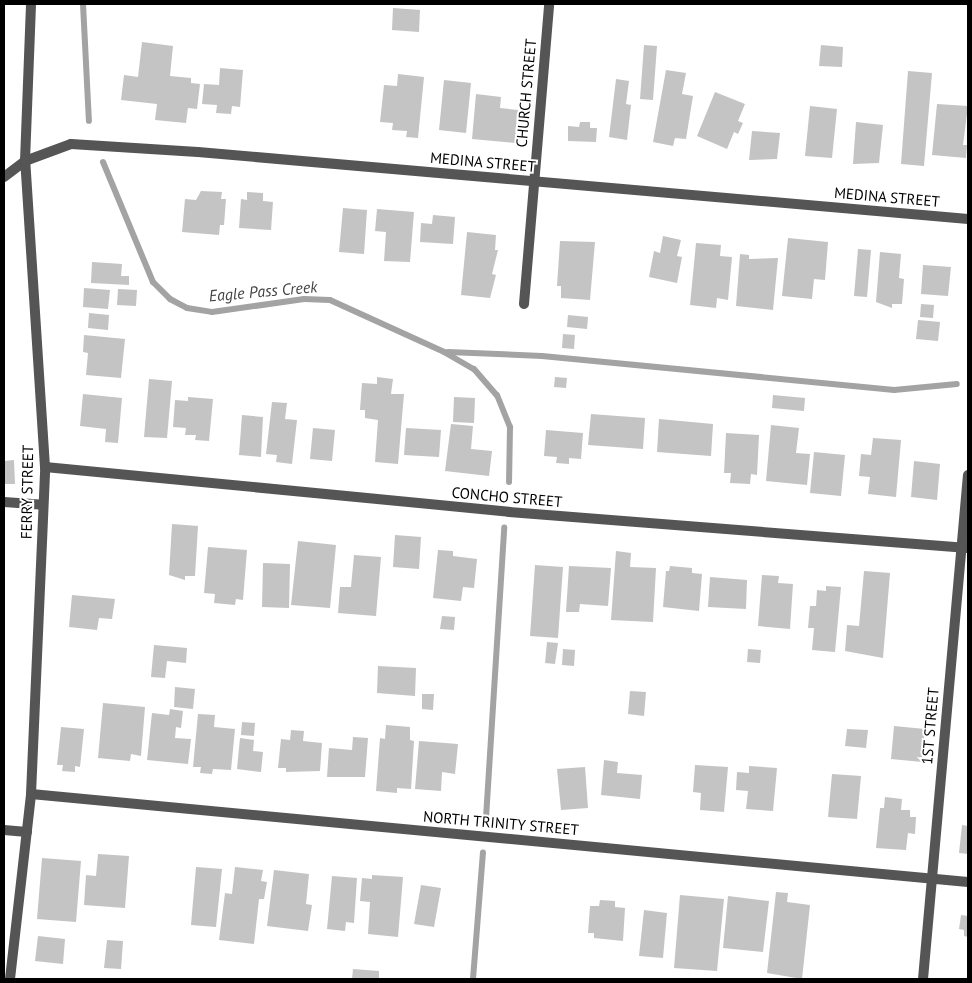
<!DOCTYPE html>
<style>
body{margin:0}
#map{position:relative;width:972px;height:983px;overflow:hidden;background:#fff;font-family:"PT Sans",sans-serif}
div>[style]{position:absolute}
.stream>*{height:6px;margin:-3px;padding:0 3px;transform-origin:3px;border-radius:3px;background:#a3a3a3}
.building>*{inset:0;background:#c4c4c4}
.minor>*{height:10px;margin:-5px;padding:0 5px;transform-origin:5px;border-radius:5px;background:#555}
.tertiary>*{height:10px;margin:-5px;padding:0 5px;transform-origin:5px;border-radius:5px;background:#555}
span{translate:-50% -50%;white-space:nowrap;text-align:center;line-height:1.15;-webkit-text-stroke:4px #fff;paint-order:stroke}
.street-label{font-size:15px;color:#000}
.water-label{font-size:16px;color:#444;font-style:italic}
.frame{position:absolute;inset:0;border:5px solid #000;pointer-events:none}
</style>
<div id="map">
<div class="stream">
<i style="left:83px;top:4px;width:117px;rotate:87.1deg"></i>
<i style="left:103px;top:162px;width:130px;rotate:67.4deg"></i>
<i style="left:153px;top:282px;width:24px;rotate:45deg"></i>
<i style="left:170px;top:299px;width:19px;rotate:28deg"></i>
<i style="left:187px;top:308px;width:25px;rotate:9deg"></i>
<i style="left:212px;top:312px;width:93px;rotate:-8deg"></i>
<i style="left:304px;top:299px;width:26px;rotate:2deg"></i>
<i style="left:330px;top:300px;width:125px;rotate:24.5deg"></i>
<i style="left:444px;top:352px;width:34px;rotate:30deg"></i>
<i style="left:474px;top:369px;width:35px;rotate:49deg"></i>
<i style="left:497px;top:395px;width:35px;rotate:68deg"></i>
<i style="left:510px;top:427px;width:55px;rotate:91deg"></i>
<i style="left:448px;top:352px;width:94px;rotate:2.4deg"></i>
<i style="left:542px;top:356px;width:354px;rotate:5.5deg"></i>
<i style="left:894px;top:390px;width:63px;rotate:-5.4deg"></i>
<i style="left:486px;top:818px;width:291px;rotate:-86.4deg"></i>
<i style="left:473px;top:979px;width:127px;rotate:-85.5deg"></i>
</div>
<div class="building">
<i style="clip-path:polygon(393px 8px,420px 10px,419px 32px,392px 30px)"></i>
<i style="clip-path:polygon(142px 42px,173px 46px,170px 76px,191px 78px,191px 83px,200px 84px,197px 109px,188px 108px,186px 123px,155px 120px,157px 104px,121px 100px,124px 75px,138px 77px)"></i>
<i style="clip-path:polygon(644px 45px,657px 46px,653px 100px,640px 99px)"></i>
<i style="clip-path:polygon(821px 45px,843px 47px,842px 67px,819px 66px)"></i>
<i style="clip-path:polygon(220px 68px,243px 70px,240px 107px,232px 106px,231px 114px,216px 113px,217px 105px,202px 104px,204px 84px,219px 85px)"></i>
<i style="clip-path:polygon(666px 70px,686px 73px,682px 94px,693px 96px,686px 139px,675px 138px,673px 146px,653px 142px)"></i>
<i style="clip-path:polygon(908px 71px,932px 73px,924px 166px,901px 164px)"></i>
<i style="clip-path:polygon(398px 74px,424px 77px,418px 138px,406px 137px,407px 131px,392px 130px,393px 123px,380px 122px,384px 85px,397px 86px)"></i>
<i style="clip-path:polygon(616px 79px,629px 81px,626px 104px,631px 105px,627px 140px,609px 137px)"></i>
<i style="clip-path:polygon(444px 80px,471px 83px,466px 133px,439px 130px)"></i>
<i style="clip-path:polygon(715px 92px,745px 104px,738px 121px,743px 123px,738px 134px,734px 132px,727px 149px,697px 136px)"></i>
<i style="clip-path:polygon(476px 94px,501px 97px,500px 108px,518px 110px,515px 143px,472px 139px)"></i>
<i style="clip-path:polygon(937px 104px,968px 106px,963px 145px,967px 145px,966px 158px,932px 155px)"></i>
<i style="clip-path:polygon(810px 106px,837px 109px,832px 158px,805px 156px)"></i>
<i style="clip-path:polygon(580px 122px,590px 122px,590px 128px,597px 128px,596px 142px,568px 141px,568px 126px,579px 127px)"></i>
<i style="clip-path:polygon(856px 122px,883px 125px,879px 163px,853px 164px)"></i>
<i style="clip-path:polygon(752px 131px,780px 133px,777px 159px,749px 160px)"></i>
<i style="clip-path:polygon(201px 191px,222px 192px,221px 199px,226px 199px,224px 225px,220px 225px,219px 235px,182px 232px,185px 199px,196px 200px)"></i>
<i style="clip-path:polygon(247px 192px,263px 193px,263px 201px,273px 202px,271px 230px,239px 228px,241px 199px,247px 200px)"></i>
<i style="clip-path:polygon(343px 208px,367px 210px,364px 254px,339px 252px)"></i>
<i style="clip-path:polygon(377px 209px,414px 212px,410px 262px,384px 261px,386px 232px,375px 231px)"></i>
<i style="clip-path:polygon(433px 215px,455px 217px,453px 244px,420px 242px,421px 223px,432px 224px)"></i>
<i style="clip-path:polygon(467px 232px,496px 235px,495px 250px,498px 250px,492px 274px,496px 275px,490px 298px,461px 295px)"></i>
<i style="clip-path:polygon(663px 236px,681px 240px,677px 256px,682px 257px,677px 283px,649px 277px,654px 251px,660px 253px)"></i>
<i style="clip-path:polygon(788px 238px,828px 242px,825px 280px,814px 279px,812px 299px,782px 296px)"></i>
<i style="clip-path:polygon(560px 241px,595px 242px,590px 300px,561px 298px,561px 286px,557px 286px)"></i>
<i style="clip-path:polygon(696px 243px,721px 245px,720px 256px,732px 257px,728px 300px,717px 298px,716px 308px,690px 305px)"></i>
<i style="clip-path:polygon(858px 249px,871px 250px,867px 297px,854px 296px)"></i>
<i style="clip-path:polygon(880px 252px,901px 254px,899px 278px,904px 279px,902px 304px,892px 304px,892px 308px,876px 302px)"></i>
<i style="clip-path:polygon(740px 254px,749px 255px,749px 259px,778px 258px,773px 310px,736px 306px)"></i>
<i style="clip-path:polygon(92px 262px,122px 264px,121px 276px,129px 276px,129px 285px,91px 283px)"></i>
<i style="clip-path:polygon(923px 265px,951px 267px,948px 296px,921px 294px)"></i>
<i style="clip-path:polygon(84px 288px,110px 290px,108px 309px,83px 307px)"></i>
<i style="clip-path:polygon(118px 289px,137px 290px,136px 306px,117px 305px)"></i>
<i style="clip-path:polygon(921px 304px,934px 305px,933px 318px,920px 317px)"></i>
<i style="clip-path:polygon(89px 313px,109px 315px,108px 330px,88px 328px)"></i>
<i style="clip-path:polygon(568px 315px,588px 317px,587px 329px,567px 327px)"></i>
<i style="clip-path:polygon(918px 320px,940px 322px,938px 341px,916px 339px)"></i>
<i style="clip-path:polygon(563px 334px,575px 335px,574px 349px,562px 348px)"></i>
<i style="clip-path:polygon(84px 335px,125px 339px,121px 378px,86px 375px,88px 353px,83px 352px)"></i>
<i style="clip-path:polygon(377px 377px,393px 379px,391px 394px,404px 394px,398px 464px,375px 462px,378px 420px,365px 418px,365px 410px,360px 410px,362px 383px,377px 384px)"></i>
<i style="clip-path:polygon(555px 377px,567px 378px,566px 388px,554px 387px)"></i>
<i style="clip-path:polygon(149px 379px,172px 381px,167px 438px,144px 437px)"></i>
<i style="clip-path:polygon(83px 394px,122px 398px,118px 443px,105px 442px,106px 429px,80px 426px)"></i>
<i style="clip-path:polygon(773px 395px,805px 398px,804px 411px,772px 408px)"></i>
<i style="clip-path:polygon(188px 397px,213px 399px,209px 441px,195px 440px,196px 435px,185px 435px,186px 428px,173px 427px,175px 400px,188px 401px)"></i>
<i style="clip-path:polygon(454px 397px,475px 398px,474px 423px,453px 422px)"></i>
<i style="clip-path:polygon(272px 402px,287px 403px,285px 419px,297px 420px,292px 464px,276px 462px,277px 455px,266px 454px)"></i>
<i style="clip-path:polygon(591px 414px,645px 418px,643px 449px,588px 445px)"></i>
<i style="clip-path:polygon(242px 415px,263px 417px,261px 457px,239px 455px)"></i>
<i style="clip-path:polygon(659px 419px,713px 424px,711px 456px,657px 452px)"></i>
<i style="clip-path:polygon(451px 424px,473px 426px,471px 449px,492px 451px,489px 476px,445px 471px)"></i>
<i style="clip-path:polygon(771px 425px,799px 428px,796px 453px,810px 454px,807px 485px,766px 481px)"></i>
<i style="clip-path:polygon(313px 428px,335px 430px,332px 461px,310px 459px)"></i>
<i style="clip-path:polygon(406px 428px,441px 430px,439px 457px,404px 455px)"></i>
<i style="clip-path:polygon(546px 430px,583px 433px,581px 459px,569px 458px,569px 464px,556px 463px,557px 457px,544px 456px)"></i>
<i style="clip-path:polygon(726px 433px,759px 435px,757px 475px,751px 474px,750px 484px,730px 483px,731px 473px,724px 473px)"></i>
<i style="clip-path:polygon(873px 438px,901px 440px,896px 497px,868px 494px,870px 477px,859px 476px,861px 454px,871px 455px)"></i>
<i style="clip-path:polygon(814px 452px,845px 455px,841px 496px,810px 493px)"></i>
<i style="clip-path:polygon(14px 460px,15px 484px,4px 484px,4px 461px)"></i>
<i style="clip-path:polygon(914px 461px,940px 464px,937px 500px,911px 497px)"></i>
<i style="clip-path:polygon(172px 524px,198px 526px,195px 576px,185px 576px,185px 580px,169px 575px)"></i>
<i style="clip-path:polygon(395px 535px,421px 537px,419px 569px,393px 567px)"></i>
<i style="clip-path:polygon(298px 541px,336px 545px,330px 608px,291px 605px)"></i>
<i style="clip-path:polygon(208px 547px,247px 550px,243px 600px,236px 599px,235px 605px,214px 603px,215px 594px,204px 593px)"></i>
<i style="clip-path:polygon(438px 550px,453px 551px,453px 556px,477px 559px,474px 588px,463px 587px,461px 601px,433px 598px)"></i>
<i style="clip-path:polygon(616px 551px,631px 553px,630px 567px,656px 568px,653px 622px,611px 620px)"></i>
<i style="clip-path:polygon(354px 555px,381px 557px,376px 616px,338px 613px,340px 587px,351px 587px)"></i>
<i style="clip-path:polygon(263px 563px,290px 564px,289px 608px,262px 607px)"></i>
<i style="clip-path:polygon(535px 565px,563px 567px,558px 638px,530px 636px)"></i>
<i style="clip-path:polygon(569px 566px,611px 568px,608px 606px,580px 604px,579px 612px,566px 612px)"></i>
<i style="clip-path:polygon(670px 566px,692px 568px,692px 573px,702px 574px,699px 611px,663px 607px,666px 571px,669px 571px)"></i>
<i style="clip-path:polygon(864px 571px,890px 573px,883px 658px,845px 651px,847px 625px,859px 626px)"></i>
<i style="clip-path:polygon(762px 575px,779px 576px,778px 583px,793px 584px,790px 629px,758px 626px)"></i>
<i style="clip-path:polygon(710px 577px,747px 580px,746px 609px,708px 607px)"></i>
<i style="clip-path:polygon(826px 586px,841px 587px,835px 652px,812px 650px,814px 628px,808px 628px,810px 606px,816px 606px,817px 590px,826px 591px)"></i>
<i style="clip-path:polygon(72px 595px,115px 599px,112px 619px,99px 618px,97px 630px,69px 627px)"></i>
<i style="clip-path:polygon(442px 616px,455px 617px,454px 630px,440px 629px)"></i>
<i style="clip-path:polygon(547px 642px,558px 643px,555px 664px,545px 663px)"></i>
<i style="clip-path:polygon(154px 645px,187px 648px,186px 663px,167px 661px,165px 678px,151px 677px)"></i>
<i style="clip-path:polygon(563px 649px,575px 650px,574px 666px,562px 665px)"></i>
<i style="clip-path:polygon(748px 649px,761px 650px,760px 663px,747px 662px)"></i>
<i style="clip-path:polygon(378px 666px,416px 668px,415px 696px,377px 693px)"></i>
<i style="clip-path:polygon(175px 687px,195px 689px,193px 709px,174px 707px)"></i>
<i style="clip-path:polygon(630px 691px,646px 692px,644px 716px,628px 714px)"></i>
<i style="clip-path:polygon(422px 694px,434px 694px,433px 710px,422px 709px)"></i>
<i style="clip-path:polygon(103px 703px,145px 707px,141px 756px,131px 754px,130px 761px,98px 758px)"></i>
<i style="clip-path:polygon(170px 709px,183px 711px,181px 728px,176px 727px,175px 738px,191px 739px,188px 764px,147px 760px,152px 713px,169px 715px)"></i>
<i style="clip-path:polygon(198px 714px,215px 715px,214px 727px,235px 729px,231px 770px,213px 769px,212px 774px,200px 773px,201px 767px,193px 767px)"></i>
<i style="clip-path:polygon(242px 722px,255px 723px,254px 736px,241px 735px)"></i>
<i style="clip-path:polygon(386px 725px,410px 727px,410px 740px,414px 741px,411px 789px,397px 788px,397px 793px,376px 791px,380px 738px,385px 739px)"></i>
<i style="clip-path:polygon(894px 726px,925px 729px,922px 762px,891px 759px)"></i>
<i style="clip-path:polygon(61px 727px,84px 729px,80px 767px,75px 766px,75px 772px,62px 771px,63px 765px,57px 765px)"></i>
<i style="clip-path:polygon(847px 729px,868px 730px,866px 748px,845px 746px)"></i>
<i style="clip-path:polygon(291px 730px,304px 731px,303px 741px,322px 743px,320px 771px,286px 772px,286px 768px,278px 768px,281px 739px,290px 740px)"></i>
<i style="clip-path:polygon(353px 737px,368px 738px,365px 777px,327px 777px,329px 748px,352px 750px)"></i>
<i style="clip-path:polygon(240px 738px,254px 740px,253px 751px,263px 752px,261px 772px,237px 769px)"></i>
<i style="clip-path:polygon(419px 741px,458px 744px,455px 774px,442px 772px,441px 791px,415px 789px)"></i>
<i style="clip-path:polygon(604px 760px,618px 762px,617px 773px,642px 775px,640px 799px,601px 795px)"></i>
<i style="clip-path:polygon(695px 765px,728px 767px,724px 812px,700px 810px,701px 793px,693px 792px)"></i>
<i style="clip-path:polygon(749px 766px,777px 768px,773px 811px,746px 809px,748px 791px,736px 790px,737px 772px,749px 773px)"></i>
<i style="clip-path:polygon(585px 767px,588px 808px,561px 810px,557px 769px)"></i>
<i style="clip-path:polygon(832px 774px,861px 776px,857px 819px,828px 817px)"></i>
<i style="clip-path:polygon(885px 797px,902px 799px,901px 810px,910px 810px,910px 817px,916px 817px,915px 834px,908px 833px,906px 850px,876px 848px,880px 808px,884px 808px)"></i>
<i style="clip-path:polygon(962px 825px,968px 826px,968px 854px,959px 853px)"></i>
<i style="clip-path:polygon(98px 854px,129px 856px,125px 908px,84px 905px,86px 875px,96px 876px)"></i>
<i style="clip-path:polygon(42px 858px,81px 861px,76px 922px,37px 919px)"></i>
<i style="clip-path:polygon(196px 867px,222px 869px,216px 927px,191px 925px)"></i>
<i style="clip-path:polygon(235px 867px,263px 870px,261px 881px,267px 882px,264px 899px,259px 899px,254px 944px,219px 940px,225px 893px,232px 894px)"></i>
<i style="clip-path:polygon(274px 870px,309px 874px,306px 904px,312px 905px,308px 931px,267px 926px)"></i>
<i style="clip-path:polygon(372px 875px,403px 877px,398px 937px,368px 934px,370px 902px,360px 901px,362px 878px,372px 879px)"></i>
<i style="clip-path:polygon(332px 876px,357px 878px,354px 923px,346px 922px,345px 931px,327px 929px)"></i>
<i style="clip-path:polygon(421px 885px,441px 888px,434px 927px,414px 924px)"></i>
<i style="clip-path:polygon(776px 892px,788px 893px,787px 902px,810px 905px,802px 979px,767px 973px)"></i>
<i style="clip-path:polygon(680px 895px,724px 899px,717px 971px,674px 968px)"></i>
<i style="clip-path:polygon(728px 896px,769px 901px,763px 952px,723px 948px)"></i>
<i style="clip-path:polygon(600px 900px,615px 901px,615px 907px,625px 908px,623px 941px,594px 938px,594px 933px,588px 933px,590px 906px,599px 906px)"></i>
<i style="clip-path:polygon(644px 910px,667px 913px,663px 958px,639px 956px)"></i>
<i style="clip-path:polygon(961px 915px,968px 916px,968px 937px,964px 936px,964px 930px,959px 929px)"></i>
<i style="clip-path:polygon(38px 936px,65px 939px,63px 964px,35px 961px)"></i>
<i style="clip-path:polygon(107px 940px,123px 941px,121px 969px,104px 968px)"></i>
<i style="clip-path:polygon(353px 969px,379px 971px,379px 979px,352px 979px)"></i>
</div>
<div class="minor">
<i style="left:4px;top:177px;width:26px;rotate:-37deg"></i>
<i style="left:25px;top:161px;width:49px;rotate:-20.3deg"></i>
<i style="left:71px;top:144px;width:127px;rotate:3.6deg"></i>
<i style="left:198px;top:152px;width:773px;rotate:4.97deg"></i>
<i style="left:524px;top:304px;width:301px;rotate:-85.2deg"></i>
<i style="left:45px;top:467px;width:466px;rotate:5.5deg"></i>
<i style="left:509px;top:512px;width:460px;rotate:4.5deg"></i>
<i style="left:4px;top:502px;width:39px;rotate:4deg"></i>
<i style="left:31px;top:794px;width:941px;rotate:5.37deg"></i>
<i style="left:4px;top:830px;width:23px;rotate:5deg"></i>
<i style="left:923px;top:979px;width:506px;rotate:-84.9deg"></i>
</div>
<div class="tertiary">
<i style="left:10px;top:979px;width:186px;rotate:-83.5deg"></i>
<i style="left:31px;top:794px;width:327px;rotate:-87.5deg"></i>
<i style="left:45px;top:467px;width:307px;rotate:-93.7deg"></i>
<i style="left:25px;top:161px;width:157px;rotate:-87.8deg"></i>
</div>
<div class="street-label">
<span style="left:526px;top:93px;rotate:-85deg">CHURCH STREET</span>
<span style="left:483px;top:162px;rotate:5deg">MEDINA STREET</span>
<span style="left:887px;top:197px;rotate:5deg">MEDINA STREET</span>
<span style="left:27px;top:492px;rotate:-89deg">FERRY STREET</span>
<span style="left:507px;top:497px;rotate:5deg">CONCHO STREET</span>
<span style="left:930px;top:726px;rotate:-85deg">1ST STREET</span>
<span style="left:501px;top:823px;rotate:5deg">NORTH TRINITY STREET</span>
</div>
<div class="water-label">
<span style="left:263px;top:291px;rotate:-5deg">Eagle Pass Creek</span>
</div>
<div class="frame"></div>
</div>
